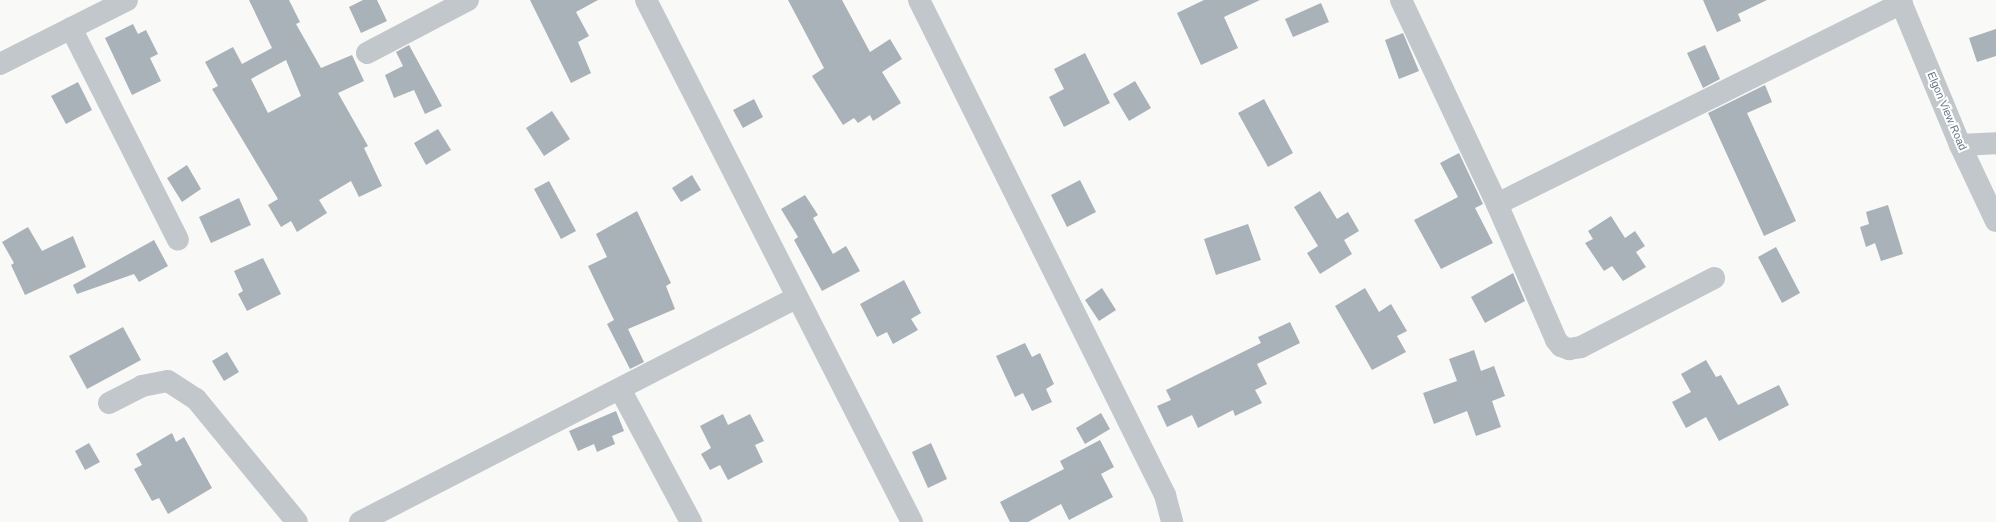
<!DOCTYPE html>
<style>
body{margin:0}
#map{position:relative;width:1996px;height:522px;overflow:hidden;background:#f9f9f7;font-family:Helvetica,sans-serif}
div>[style]{position:absolute}
.building>*{inset:0;background:#a9b2b8}
.street>*{height:22px;margin:-11px;padding:0 11px;transform-origin:11px;border-radius:11px;background:#c2c7cb}
span{translate:-50% -50%;white-space:nowrap;text-align:center;line-height:1.15;-webkit-text-stroke:4px #fff;paint-order:stroke}
.street-label{font-size:11px;color:#637482}
</style>
<div id="map">
<div class="building">
<i style="clip-path:polygon(evenodd,249px 0,289px 0,300px 22px,296px 24px,321px 68px,352px 55px,364px 81px,338px 93px,368px 146px,364px 148px,382px 186px,359px 197px,351px 181px,319px 200px,327px 213px,297px 232px,291px 221px,281px 227px,268px 205px,278px 199px,212px 89px,218px 86px,205px 62px,233px 47px,242px 64px,272px 48px,249px 0,286px 60px,301px 96px,268px 113px,251px 79px,286px 60px)"></i>
<i style="clip-path:polygon(363px 0,377px 0,387px 21px,361px 33px,349px 7px)"></i>
<i style="clip-path:polygon(530px 0,598px 0,576px 12px,589px 36px,578px 42px,591px 73px,571px 83px)"></i>
<i style="clip-path:polygon(788px 0,842px 0,870px 52px,890px 39px,902px 59px,882px 72px,901px 103px,873px 121px,870px 115px,858px 123px,854px 118px,843px 125px,812px 76px,824px 68px)"></i>
<i style="clip-path:polygon(1204px 0,1260px 0,1224px 17px,1238px 48px,1201px 65px,1177px 13px)"></i>
<i style="clip-path:polygon(1703px 0,1767px 0,1738px 14px,1741px 21px,1717px 32px)"></i>
<i style="clip-path:polygon(1321px 3px,1329px 22px,1293px 37px,1285px 19px)"></i>
<i style="clip-path:polygon(133px 24px,138px 34px,146px 30px,158px 54px,150px 58px,161px 81px,132px 95px,105px 38px)"></i>
<i style="clip-path:polygon(1996px 29px,1996px 56px,1977px 62px,1969px 38px)"></i>
<i style="clip-path:polygon(1403px 33px,1419px 71px,1399px 79px,1385px 40px)"></i>
<i style="clip-path:polygon(409px 45px,442px 106px,425px 114px,414px 90px,394px 98px,385px 75px,403px 66px,396px 52px)"></i>
<i style="clip-path:polygon(1705px 45px,1720px 79px,1703px 88px,1687px 53px)"></i>
<i style="clip-path:polygon(1085px 53px,1110px 103px,1064px 127px,1049px 97px,1064px 89px,1054px 69px)"></i>
<i style="clip-path:polygon(1135px 81px,1151px 108px,1129px 121px,1113px 94px)"></i>
<i style="clip-path:polygon(78px 82px,92px 110px,66px 124px,51px 96px)"></i>
<i style="clip-path:polygon(1765px 85px,1772px 102px,1747px 113px,1796px 221px,1764px 236px,1708px 113px)"></i>
<i style="clip-path:polygon(754px 99px,763px 117px,743px 128px,733px 110px)"></i>
<i style="clip-path:polygon(1264px 99px,1293px 153px,1268px 167px,1238px 113px)"></i>
<i style="clip-path:polygon(552px 111px,570px 139px,544px 156px,526px 128px)"></i>
<i style="clip-path:polygon(438px 129px,451px 150px,426px 165px,414px 143px)"></i>
<i style="clip-path:polygon(1459px 153px,1483px 204px,1475px 208px,1493px 243px,1441px 269px,1414px 220px,1458px 197px,1440px 163px)"></i>
<i style="clip-path:polygon(187px 165px,201px 189px,182px 202px,167px 178px)"></i>
<i style="clip-path:polygon(692px 175px,701px 190px,681px 202px,672px 188px)"></i>
<i style="clip-path:polygon(1080px 180px,1096px 212px,1067px 227px,1051px 195px)"></i>
<i style="clip-path:polygon(549px 181px,576px 231px,561px 239px,534px 189px)"></i>
<i style="clip-path:polygon(1320px 191px,1337px 219px,1348px 212px,1359px 231px,1344px 240px,1352px 254px,1320px 274px,1307px 253px,1318px 246px,1294px 207px)"></i>
<i style="clip-path:polygon(805px 195px,818px 215px,813px 218px,833px 254px,846px 246px,860px 271px,822px 291px,794px 240px,798px 237px,781px 209px)"></i>
<i style="clip-path:polygon(239px 198px,251px 225px,211px 243px,199px 217px)"></i>
<i style="clip-path:polygon(1888px 205px,1903px 254px,1881px 261px,1875px 243px,1866px 247px,1860px 227px,1869px 224px,1866px 212px)"></i>
<i style="clip-path:polygon(637px 211px,671px 283px,666px 286px,675px 309px,628px 329px,644px 362px,630px 369px,607px 324px,614px 320px,588px 266px,607px 257px,596px 234px)"></i>
<i style="clip-path:polygon(1611px 216px,1625px 238px,1635px 231px,1645px 246px,1636px 252px,1646px 267px,1623px 281px,1612px 266px,1604px 271px,1585px 243px,1593px 239px,1588px 231px)"></i>
<i style="clip-path:polygon(1248px 224px,1261px 260px,1216px 275px,1204px 239px)"></i>
<i style="clip-path:polygon(28px 227px,42px 251px,73px 236px,86px 267px,25px 295px,11px 265px,14px 263px,2px 242px)"></i>
<i style="clip-path:polygon(154px 240px,168px 266px,139px 282px,134px 274px,77px 294px,73px 285px)"></i>
<i style="clip-path:polygon(1776px 247px,1800px 293px,1782px 303px,1758px 257px)"></i>
<i style="clip-path:polygon(263px 258px,281px 294px,247px 311px,238px 294px,243px 291px,234px 271px)"></i>
<i style="clip-path:polygon(1513px 273px,1525px 301px,1485px 323px,1471px 297px)"></i>
<i style="clip-path:polygon(904px 280px,921px 313px,911px 319px,918px 330px,893px 344px,887px 332px,877px 337px,860px 304px)"></i>
<i style="clip-path:polygon(1102px 288px,1116px 310px,1099px 321px,1085px 300px)"></i>
<i style="clip-path:polygon(1365px 288px,1379px 312px,1391px 304px,1407px 331px,1397px 336px,1406px 352px,1372px 370px,1335px 306px)"></i>
<i style="clip-path:polygon(1290px 322px,1300px 343px,1257px 364px,1267px 384px,1255px 390px,1262px 403px,1235px 416px,1233px 410px,1198px 428px,1192px 415px,1167px 427px,1157px 406px,1171px 400px,1166px 390px,1261px 343px,1258px 337px)"></i>
<i style="clip-path:polygon(123px 327px,141px 360px,87px 389px,69px 356px)"></i>
<i style="clip-path:polygon(1025px 343px,1032px 357px,1040px 353px,1054px 384px,1046px 389px,1052px 402px,1032px 411px,1023px 393px,1015px 397px,996px 356px)"></i>
<i style="clip-path:polygon(1474px 350px,1481px 371px,1494px 366px,1505px 396px,1492px 401px,1501px 427px,1476px 436px,1467px 411px,1434px 424px,1423px 393px,1457px 381px,1449px 359px)"></i>
<i style="clip-path:polygon(227px 352px,239px 372px,224px 381px,212px 361px)"></i>
<i style="clip-path:polygon(1706px 360px,1716px 377px,1721px 375px,1738px 405px,1779px 385px,1789px 405px,1719px 441px,1706px 417px,1686px 428px,1672px 402px,1691px 392px,1681px 374px)"></i>
<i style="clip-path:polygon(616px 411px,624px 431px,612px 436px,615px 444px,597px 452px,594px 444px,578px 451px,569px 431px)"></i>
<i style="clip-path:polygon(1101px 413px,1110px 429px,1085px 444px,1076px 428px)"></i>
<i style="clip-path:polygon(723px 414px,728px 425px,750px 414px,764px 441px,755px 445px,763px 462px,728px 480px,720px 465px,710px 470px,701px 454px,711px 448px,700px 426px)"></i>
<i style="clip-path:polygon(172px 433px,176px 442px,184px 437px,212px 488px,168px 514px,159px 498px,152px 501px,134px 469px,142px 465px,136px 454px)"></i>
<i style="clip-path:polygon(1100px 440px,1114px 467px,1101px 474px,1113px 497px,1069px 520px,1061px 504px,1028px 522px,1010px 522px,1000px 502px,1064px 469px,1060px 461px)"></i>
<i style="clip-path:polygon(89px 443px,100px 462px,85px 470px,75px 451px)"></i>
<i style="clip-path:polygon(931px 443px,947px 479px,928px 488px,912px 452px)"></i>
</div>
<div class="street">
<i style="left:646px;top:0;width:586px;rotate:63deg"></i>
<i style="left:919px;top:0;width:553px;rotate:63.57deg"></i>
<i style="left:1165px;top:495px;width:28px;rotate:75deg"></i>
<i style="left:1401px;top:0;width:225px;rotate:64.8deg"></i>
<i style="left:1497px;top:204px;width:452px;rotate:-26.4deg"></i>
<i style="left:1900px;top:0;width:157px;rotate:67.5deg"></i>
<i style="left:1960px;top:145px;width:84px;rotate:64.7deg"></i>
<i style="left:71px;top:28px;width:237px;rotate:63.2deg"></i>
<i style="left:367px;top:53px;width:114px;rotate:-27.7deg"></i>
<i style="left:0;top:64px;width:142px;rotate:-26.7deg"></i>
<i style="left:1960px;top:145px;width:36px;rotate:-3deg"></i>
<i style="left:1497px;top:204px;width:148px;rotate:66.5deg"></i>
<i style="left:1556px;top:340px;width:8px;rotate:50deg"></i>
<i style="left:1561px;top:346px;width:9px;rotate:21deg"></i>
<i style="left:1569px;top:349px;width:12px;rotate:-9deg"></i>
<i style="left:1581px;top:347px;width:150px;rotate:-27.4deg"></i>
<i style="left:620px;top:389px;width:151px;rotate:61.9deg"></i>
<i style="left:109px;top:403px;width:37px;rotate:-27deg"></i>
<i style="left:142px;top:386px;width:26px;rotate:-11deg"></i>
<i style="left:168px;top:381px;width:33px;rotate:33deg"></i>
<i style="left:196px;top:399px;width:159px;rotate:50.6deg"></i>
<i style="left:360px;top:522px;width:490px;rotate:-27.2deg"></i>
</div>
<div class="street-label">
<span style="left:1947px;top:111px;rotate:67deg">Elgon View Road</span>
</div>
</div>
